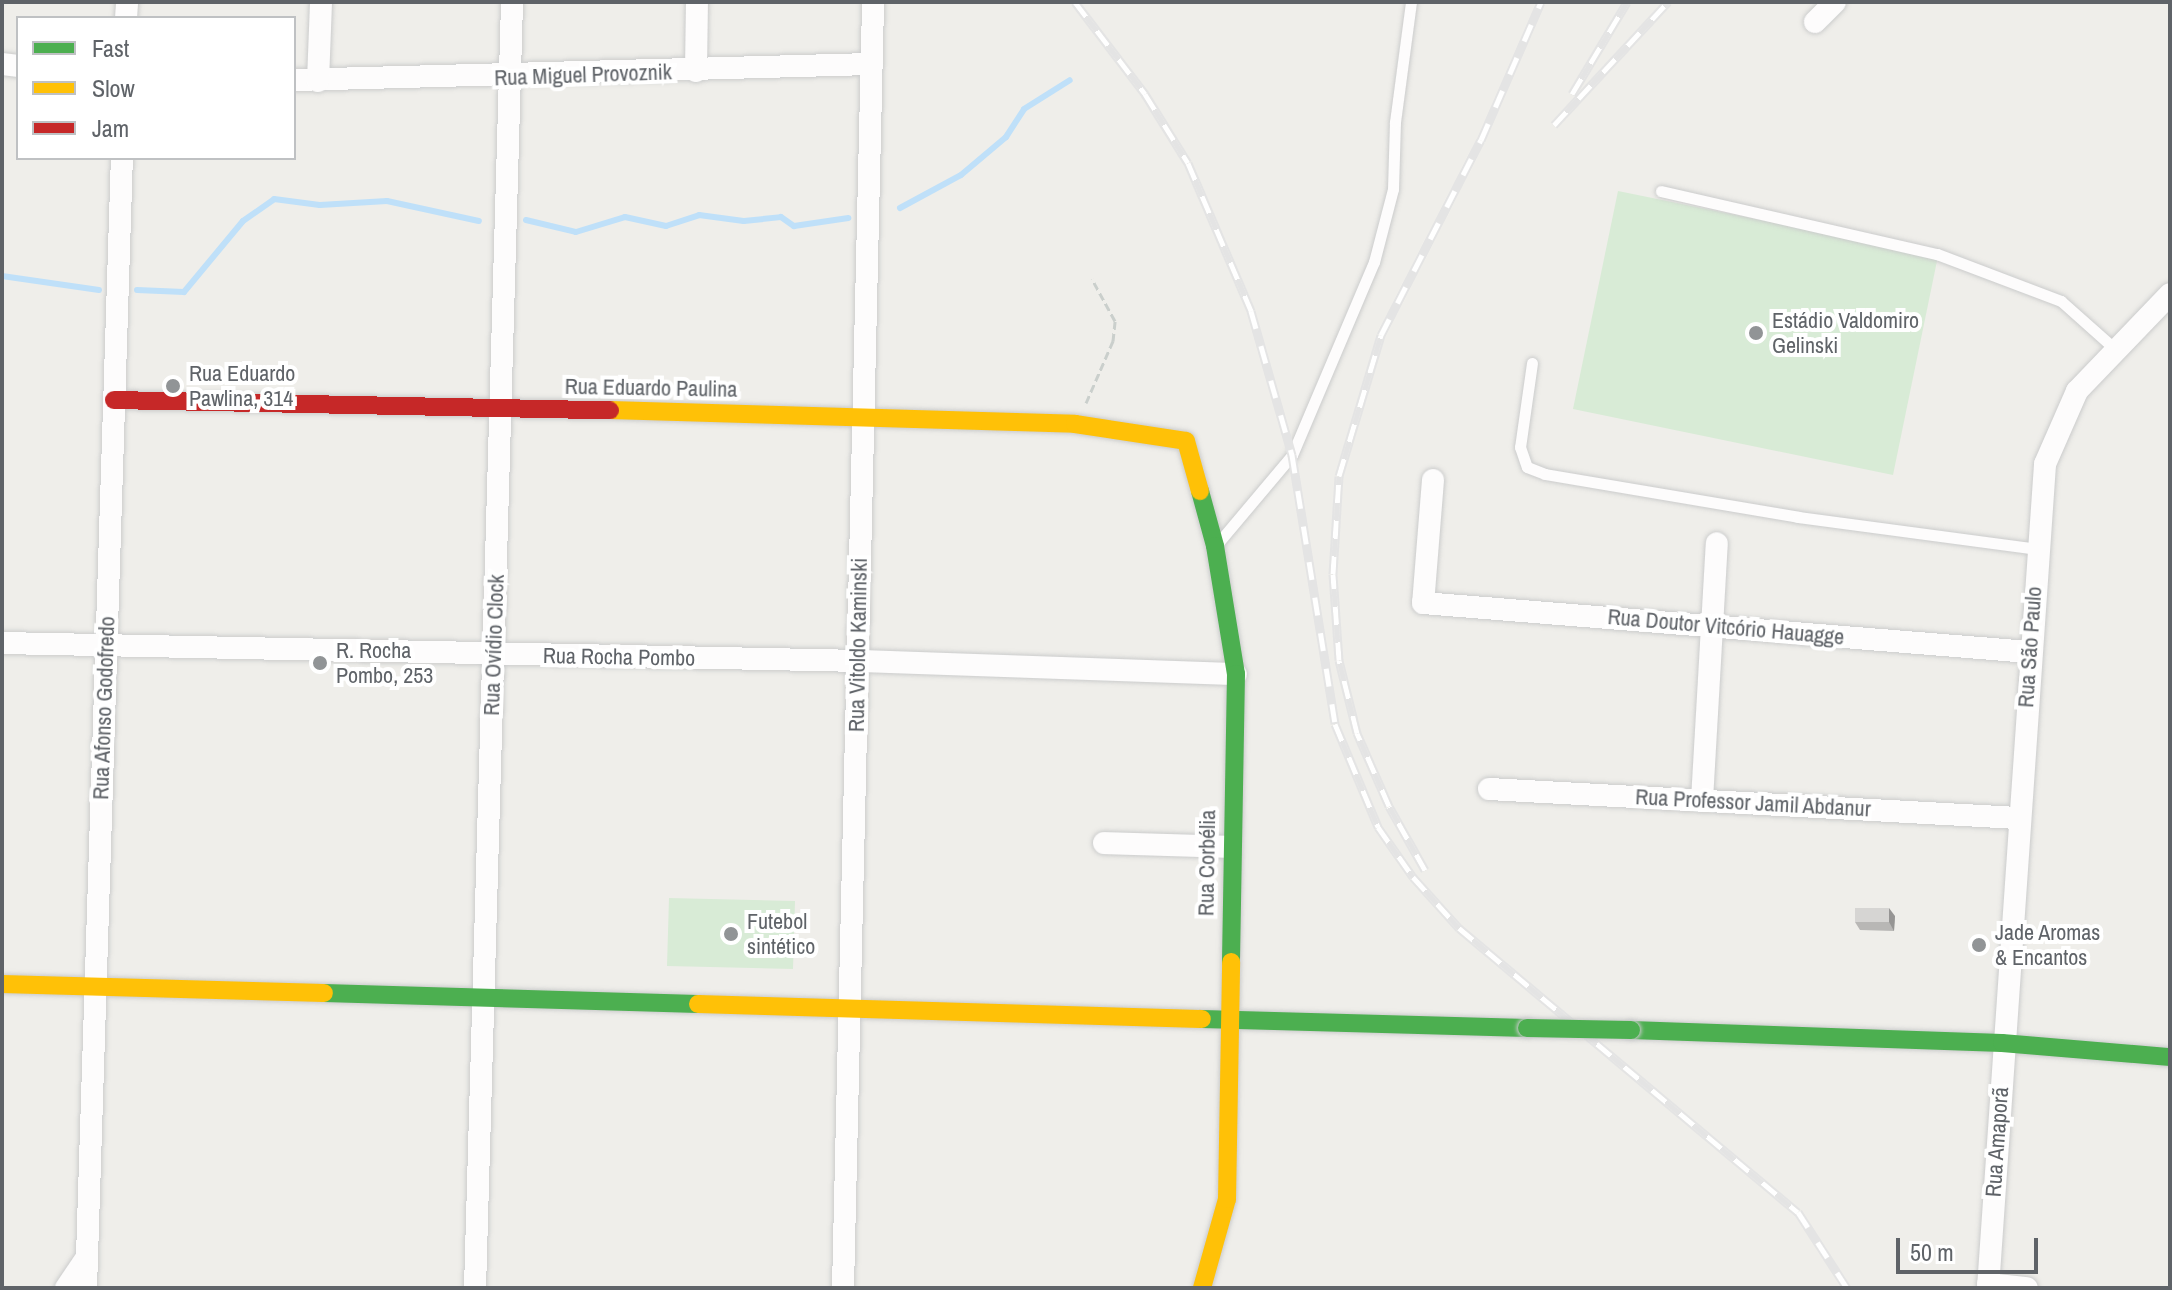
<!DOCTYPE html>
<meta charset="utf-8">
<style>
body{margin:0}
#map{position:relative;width:2172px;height:1290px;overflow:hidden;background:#efeeea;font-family:"Archivo Narrow",sans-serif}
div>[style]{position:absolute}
.green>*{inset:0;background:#d8ebd6}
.stream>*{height:6px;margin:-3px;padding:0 3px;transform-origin:3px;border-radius:3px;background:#bfe0f9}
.path>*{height:3px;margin-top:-1.5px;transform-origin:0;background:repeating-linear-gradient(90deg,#cacfcc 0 8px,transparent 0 12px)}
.roads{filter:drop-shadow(0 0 2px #cbcccc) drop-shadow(0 0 2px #cbcccc)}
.lane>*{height:11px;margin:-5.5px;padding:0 5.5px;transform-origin:5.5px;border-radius:5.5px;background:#fdfcfc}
.street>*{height:22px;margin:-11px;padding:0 11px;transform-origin:11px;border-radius:11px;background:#fdfcfc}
.fast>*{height:18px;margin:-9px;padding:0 9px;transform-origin:9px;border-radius:9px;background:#4caf50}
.slow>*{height:18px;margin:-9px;padding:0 9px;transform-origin:9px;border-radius:9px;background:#ffc107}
.jam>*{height:18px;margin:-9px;padding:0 9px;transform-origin:9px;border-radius:9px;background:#c62828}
.rail>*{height:9px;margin-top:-4.5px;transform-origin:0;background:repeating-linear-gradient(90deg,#fff 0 18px,#e4e4e4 0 36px);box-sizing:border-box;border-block:2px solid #e4e4e4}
.bridges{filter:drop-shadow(0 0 2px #cacacb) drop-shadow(0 0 2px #cacacb)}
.fast-bridge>*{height:18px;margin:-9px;padding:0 9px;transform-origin:9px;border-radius:9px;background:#4caf50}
.wall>*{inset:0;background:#b8b7b5}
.shaded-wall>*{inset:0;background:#969594}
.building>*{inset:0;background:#d6d5d3}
.dots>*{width:22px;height:22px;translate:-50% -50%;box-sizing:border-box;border:4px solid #fff;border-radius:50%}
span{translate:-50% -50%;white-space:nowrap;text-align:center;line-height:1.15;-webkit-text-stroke:8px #fff;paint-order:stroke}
.street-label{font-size:22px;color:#5f6368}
.poi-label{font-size:22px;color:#5f6368}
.left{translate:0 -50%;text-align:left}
.frame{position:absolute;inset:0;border:4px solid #5f6368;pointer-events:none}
.legend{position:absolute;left:16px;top:16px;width:280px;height:144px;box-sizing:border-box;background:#fff;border:2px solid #bfc1c3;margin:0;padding:10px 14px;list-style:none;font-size:24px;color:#5f6368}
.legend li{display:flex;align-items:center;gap:16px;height:40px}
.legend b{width:40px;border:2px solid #bfc1c3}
.scale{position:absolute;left:1896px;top:1238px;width:142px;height:36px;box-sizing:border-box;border:4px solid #5f6368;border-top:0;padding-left:10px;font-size:24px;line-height:28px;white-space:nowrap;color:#5f6368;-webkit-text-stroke:6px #fff;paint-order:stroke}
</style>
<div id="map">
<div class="green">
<i style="clip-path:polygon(1618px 191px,1938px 256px,1893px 475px,1573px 409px)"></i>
<i style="clip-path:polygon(669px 898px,795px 901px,793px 969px,667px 966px)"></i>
</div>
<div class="stream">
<i style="left:900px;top:208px;width:69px;rotate:-28.4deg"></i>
<i style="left:961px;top:175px;width:59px;rotate:-40.2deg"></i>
<i style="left:1006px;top:137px;width:33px;rotate:-57deg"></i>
<i style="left:1024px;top:109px;width:54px;rotate:-32.2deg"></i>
<i style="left:526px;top:220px;width:51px;rotate:13.5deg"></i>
<i style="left:576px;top:232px;width:51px;rotate:-17deg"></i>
<i style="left:625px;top:217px;width:42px;rotate:12.4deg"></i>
<i style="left:666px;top:226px;width:35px;rotate:-18deg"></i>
<i style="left:699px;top:215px;width:45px;rotate:7.6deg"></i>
<i style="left:744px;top:221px;width:37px;rotate:-6deg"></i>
<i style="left:781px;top:217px;width:16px;rotate:35deg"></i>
<i style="left:794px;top:226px;width:55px;rotate:-8.4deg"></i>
<i style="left:2px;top:276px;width:98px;rotate:8.2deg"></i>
<i style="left:137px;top:290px;width:47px;rotate:2.4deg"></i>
<i style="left:184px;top:292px;width:92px;rotate:-50.3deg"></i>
<i style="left:243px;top:221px;width:38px;rotate:-35deg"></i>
<i style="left:274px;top:199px;width:46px;rotate:7.4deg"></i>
<i style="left:320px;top:205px;width:67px;rotate:-3.4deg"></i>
<i style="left:387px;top:201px;width:94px;rotate:12.3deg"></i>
</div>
<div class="path">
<i style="left:1086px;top:403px;width:68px;rotate:-66.5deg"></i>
<i style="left:1113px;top:341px;width:20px;rotate:-84deg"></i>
<i style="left:1115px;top:321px;width:48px;rotate:-118.7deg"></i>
</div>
<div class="roads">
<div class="lane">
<i style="left:1661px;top:191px;width:283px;rotate:12.9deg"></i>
<i style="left:1937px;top:254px;width:133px;rotate:20.8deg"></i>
<i style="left:2061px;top:301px;width:72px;rotate:41.6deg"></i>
<i style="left:1532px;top:363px;width:85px;rotate:98.1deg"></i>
<i style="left:1520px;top:447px;width:21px;rotate:71deg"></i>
<i style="left:1527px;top:467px;width:19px;rotate:21deg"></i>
<i style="left:1545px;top:474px;width:257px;rotate:9.6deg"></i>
<i style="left:1798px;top:517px;width:242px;rotate:7.6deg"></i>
<i style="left:1218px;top:543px;width:115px;rotate:-49.9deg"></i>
<i style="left:1292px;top:455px;width:210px;rotate:-67deg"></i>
<i style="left:1374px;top:262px;width:75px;rotate:-75.4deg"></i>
<i style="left:1393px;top:189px;width:67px;rotate:-88.3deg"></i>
<i style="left:1395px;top:122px;width:121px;rotate:-82.4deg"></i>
</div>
<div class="street">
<i style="left:126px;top:18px;width:16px;rotate:-86deg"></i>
<i style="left:1815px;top:22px;width:28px;rotate:-45deg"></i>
<i style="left:2px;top:64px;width:16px;rotate:7deg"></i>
<i style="left:696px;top:71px;width:69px;rotate:-89.2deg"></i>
<i style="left:294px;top:80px;width:578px;rotate:-1.59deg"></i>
<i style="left:318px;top:81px;width:79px;rotate:-87.8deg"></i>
<i style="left:1433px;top:480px;width:123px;rotate:94.6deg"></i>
<i style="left:1423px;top:603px;width:608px;rotate:4.62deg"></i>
<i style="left:2px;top:643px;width:856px;rotate:1.2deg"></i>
<i style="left:858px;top:661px;width:378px;rotate:2deg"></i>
<i style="left:1489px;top:789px;width:530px;rotate:3.14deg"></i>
<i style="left:1702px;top:800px;width:257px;rotate:-86.7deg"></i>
<i style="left:1104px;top:843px;width:127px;rotate:1.8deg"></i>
<i style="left:1988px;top:1284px;width:39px;rotate:6deg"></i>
<i style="left:66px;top:1288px;width:36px;rotate:-56deg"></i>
<i style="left:86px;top:1288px;width:1131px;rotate:-88.18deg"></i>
<i style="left:475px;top:1288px;width:1287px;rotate:-88.35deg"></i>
<i style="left:843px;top:1288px;width:1286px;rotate:-88.66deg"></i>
<i style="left:1988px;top:1288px;width:826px;rotate:-86.04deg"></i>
<i style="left:2045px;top:464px;width:80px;rotate:-66.3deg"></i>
<i style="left:2077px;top:391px;width:134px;rotate:-46.2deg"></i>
</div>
<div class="fast">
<i style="left:1200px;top:491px;width:57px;rotate:74.7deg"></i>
<i style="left:1215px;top:546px;width:130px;rotate:80.7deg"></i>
<i style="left:1236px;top:674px;width:288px;rotate:91deg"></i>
<i style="left:324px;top:993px;width:374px;rotate:1.7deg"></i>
<i style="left:1202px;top:1019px;width:325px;rotate:1.6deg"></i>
<i style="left:1631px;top:1030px;width:371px;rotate:2deg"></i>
<i style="left:2002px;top:1043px;width:169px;rotate:4.8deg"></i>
</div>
<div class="slow">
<i style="left:610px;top:410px;width:465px;rotate:1.7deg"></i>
<i style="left:1075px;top:424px;width:112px;rotate:8.7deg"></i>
<i style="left:1186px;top:441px;width:52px;rotate:74.4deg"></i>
<i style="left:2px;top:984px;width:322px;rotate:1.6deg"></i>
<i style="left:698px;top:1004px;width:504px;rotate:1.7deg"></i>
<i style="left:1202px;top:1288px;width:92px;rotate:-74.3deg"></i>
<i style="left:1227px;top:1199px;width:237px;rotate:-89deg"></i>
</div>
<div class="jam">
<i style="left:114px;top:400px;width:496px;rotate:1.2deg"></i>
</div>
</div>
<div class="rail">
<i style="left:1075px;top:2px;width:116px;rotate:52.7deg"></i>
<i style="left:1145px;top:94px;width:81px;rotate:58.1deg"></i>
<i style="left:1188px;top:163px;width:161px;rotate:66.9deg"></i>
<i style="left:1251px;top:311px;width:150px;rotate:74.1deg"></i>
<i style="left:1292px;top:455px;width:272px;rotate:80.9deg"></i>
<i style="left:1335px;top:724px;width:112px;rotate:67.3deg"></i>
<i style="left:1378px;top:827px;width:61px;rotate:55deg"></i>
<i style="left:1413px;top:877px;width:69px;rotate:48deg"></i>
<i style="left:1459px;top:928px;width:442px;rotate:40deg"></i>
<i style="left:1798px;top:1212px;width:90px;rotate:57.2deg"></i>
<i style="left:1572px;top:94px;width:107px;rotate:-59.1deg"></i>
<i style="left:1554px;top:125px;width:168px;rotate:-47.2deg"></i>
<i style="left:1425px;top:870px;width:73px;rotate:-119.4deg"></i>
<i style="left:1389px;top:806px;width:80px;rotate:-113.7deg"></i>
<i style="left:1357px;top:733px;width:75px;rotate:-103.9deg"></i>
<i style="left:1339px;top:660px;width:86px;rotate:-94deg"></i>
<i style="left:1333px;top:574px;width:98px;rotate:-86.5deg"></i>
<i style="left:1339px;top:476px;width:147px;rotate:-73.4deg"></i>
<i style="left:1381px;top:335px;width:219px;rotate:-62.9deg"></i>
<i style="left:1481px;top:140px;width:150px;rotate:-66.5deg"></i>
</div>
<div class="bridges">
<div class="fast-bridge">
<i style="left:1527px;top:1028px;width:104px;rotate:1.1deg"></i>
</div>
</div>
<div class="wall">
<i style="clip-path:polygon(1895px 916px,1894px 931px,1860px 930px,1855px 922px)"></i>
</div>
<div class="shaded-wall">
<i style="clip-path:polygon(1889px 908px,1895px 916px,1894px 931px,1889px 922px)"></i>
</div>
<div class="building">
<i style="clip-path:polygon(1855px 908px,1889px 908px,1889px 922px,1855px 922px)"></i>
</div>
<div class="dots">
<i style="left:1756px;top:333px;background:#919496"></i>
<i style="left:173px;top:386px;background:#919496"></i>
<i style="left:320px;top:663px;background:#919496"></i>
<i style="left:731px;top:934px;background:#919496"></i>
<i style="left:1979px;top:945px;background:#919496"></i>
</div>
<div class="street-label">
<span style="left:583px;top:75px;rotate:-2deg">Rua Miguel Provoznik</span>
<span style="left:651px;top:388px;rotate:1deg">Rua Eduardo Paulina</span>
<span style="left:1726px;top:627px;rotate:5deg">Rua Doutor Vitcório Hauagge</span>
<span style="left:494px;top:645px;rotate:-88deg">Rua Ovídio Clock</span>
<span style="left:858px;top:645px;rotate:-89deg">Rua Vitoldo Kaminski</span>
<span style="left:2030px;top:647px;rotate:-86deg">Rua São Paulo</span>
<span style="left:619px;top:657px;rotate:1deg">Rua Rocha Pombo</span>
<span style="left:104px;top:708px;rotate:-88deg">Rua Afonso Godofredo</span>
<span style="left:1753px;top:803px;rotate:3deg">Rua Professor Jamil Abdanur</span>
<span style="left:1207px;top:863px;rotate:-89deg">Rua Corbélia</span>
<span style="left:1997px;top:1142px;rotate:-86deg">Rua Amaporã</span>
</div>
<div class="poi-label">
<span class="left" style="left:1772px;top:333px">Estádio Valdomiro<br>Gelinski</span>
<span class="left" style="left:189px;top:386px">Rua Eduardo<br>Pawlina, 314</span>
<span class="left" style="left:336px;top:663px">R. Rocha<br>Pombo, 253</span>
<span class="left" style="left:747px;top:934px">Futebol<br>sintético</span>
<span class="left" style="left:1995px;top:945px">Jade Aromas<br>&amp; Encantos</span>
</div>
<div class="frame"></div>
<ul class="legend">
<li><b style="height:10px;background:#4caf50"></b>Fast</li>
<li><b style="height:10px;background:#ffc107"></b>Slow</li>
<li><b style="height:10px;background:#c62828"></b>Jam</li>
</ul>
<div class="scale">50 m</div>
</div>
